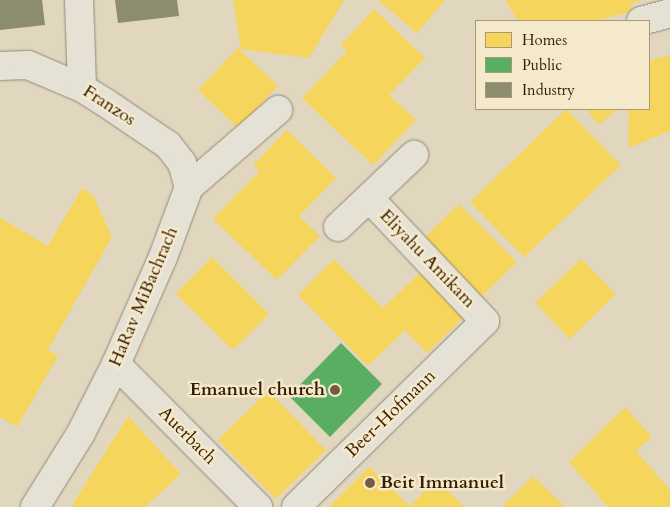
<!DOCTYPE html>
<style>
body{margin:0}
#map{position:relative;width:670px;height:507px;overflow:hidden;background:#e1d7be;font-family:Cardo,serif}
div>[style]{position:absolute}
.homes>*{inset:0;background:#f6d55c}
.public>*{inset:0;background:#5aae61}
.industry>*{inset:0;background:#8c8c6e}
.roads{filter:drop-shadow(0 0 1px #928978) drop-shadow(0 0 1px #928978)}
.street>*{height:28px;margin:-14px;padding:0 14px;transform-origin:14px;border-radius:14px;background:#e6e1d5}
.dots>*{width:14px;height:14px;translate:-50% -50%;box-sizing:border-box;border:2px solid #f5e9cb;border-radius:50%}
span{translate:-50% -50%;white-space:nowrap;text-align:center;line-height:1.15;-webkit-text-stroke:5px #f5e9cb;paint-order:stroke}
.street-label{font-size:18px;color:#361c00}
.poi-label{font-size:18px;color:#361c00;font-weight:700}
.right{translate:-100% -50%;text-align:right}
.left{translate:0 -50%;text-align:left}
.legend{position:absolute;left:475px;top:20px;width:175px;height:90px;box-sizing:border-box;background:#f5e9cb;border:1px solid #a9977a;margin:0;padding:6px 9px;list-style:none;font-size:15px;color:#361c00}
.legend li{display:flex;align-items:center;gap:10px;height:25px}
.legend b{width:25px;border:1px solid #a9977a}
</style>
<div id="map">
<div class="homes">
<i style="clip-path:polygon(233px 0,344px 0,309px 58px,241px 49px)"></i>
<i style="clip-path:polygon(378px 0,445px 0,417px 33px)"></i>
<i style="clip-path:polygon(505px 0,641px 0,641px 1px,631px 3px,633px 11px,596px 21px,518px 21px)"></i>
<i style="clip-path:polygon(374px 9px,425px 58px,389px 95px,416px 120px,373px 165px,302px 98px,347px 51px,341px 45px)"></i>
<i style="clip-path:polygon(238px 48px,278px 86px,238px 128px,198px 90px)"></i>
<i style="clip-path:polygon(670px 55px,670px 131px,628px 148px,629px 109px,649px 109px,649px 61px)"></i>
<i style="clip-path:polygon(566px 109px,621px 165px,524px 257px,470px 202px)"></i>
<i style="clip-path:polygon(587px 109px,619px 109px,598px 125px)"></i>
<i style="clip-path:polygon(287px 130px,336px 178px,299px 216px,320px 236px,277px 280px,213px 219px,260px 171px,253px 165px)"></i>
<i style="clip-path:polygon(82px 188px,93px 195px,112px 237px,48px 350px,58px 356px,17px 427px,0 417px,0 218px,48px 246px)"></i>
<i style="clip-path:polygon(459px 204px,517px 262px,479px 299px,421px 241px)"></i>
<i style="clip-path:polygon(212px 257px,269px 314px,233px 350px,176px 294px)"></i>
<i style="clip-path:polygon(334px 259px,383px 308px,423px 270px,467px 314px,427px 353px,405px 330px,368px 366px,298px 295px)"></i>
<i style="clip-path:polygon(581px 259px,616px 294px,570px 339px,535px 303px)"></i>
<i style="clip-path:polygon(268px 391px,326px 450px,276px 499px,218px 440px)"></i>
<i style="clip-path:polygon(625px 407px,652px 437px,636px 451px,670px 490px,670px 507px,608px 507px,569px 462px)"></i>
<i style="clip-path:polygon(128px 416px,181px 474px,145px 507px,71px 507px)"></i>
<i style="clip-path:polygon(369px 467px,410px 506px,436px 480px,465px 507px,329px 507px)"></i>
<i style="clip-path:polygon(533px 476px,565px 507px,502px 507px)"></i>
</div>
<div class="public">
<i style="clip-path:polygon(341px 343px,382px 384px,330px 437px,289px 396px)"></i>
</div>
<div class="industry">
<i style="clip-path:polygon(0 0,42px 0,45px 25px,0 30px)"></i>
<i style="clip-path:polygon(115px 0,177px 0,179px 16px,118px 23px)"></i>
</div>
<div class="roads">
<div class="street">
<i style="left:79px;top:0;width:88px;rotate:88deg"></i>
<i style="left:641px;top:21px;width:30px;rotate:-15deg"></i>
<i style="left:0;top:66px;width:28px;rotate:-2deg"></i>
<i style="left:28px;top:65px;width:59px;rotate:23.1deg"></i>
<i style="left:82px;top:88px;width:28px;rotate:32deg"></i>
<i style="left:106px;top:103px;width:75px;rotate:34.1deg"></i>
<i style="left:168px;top:145px;width:23px;rotate:52deg"></i>
<i style="left:182px;top:163px;width:25px;rotate:74deg"></i>
<i style="left:338px;top:227px;width:105px;rotate:-43.5deg"></i>
<i style="left:116px;top:364px;width:202px;rotate:45.2deg"></i>
<i style="left:35px;top:507px;width:87px;rotate:-58.1deg"></i>
<i style="left:81px;top:433px;width:77px;rotate:-63.1deg"></i>
<i style="left:116px;top:364px;width:117px;rotate:-66.3deg"></i>
<i style="left:163px;top:257px;width:75px;rotate:-69.6deg"></i>
<i style="left:189px;top:187px;width:118px;rotate:-40.9deg"></i>
<i style="left:296px;top:507px;width:265px;rotate:-44.5deg"></i>
<i style="left:485px;top:321px;width:169px;rotate:-133.3deg"></i>
</div>
</div>
<div class="dots">
<i style="left:335px;top:390px;background:#725d42"></i>
<i style="left:370px;top:483px;background:#725d42"></i>
</div>
<div class="street-label">
<span style="left:109px;top:106px;rotate:33deg">Franzos</span>
<span style="left:427px;top:259px;rotate:46deg">Eliyahu Amikam</span>
<span style="left:144px;top:297px;rotate:-67deg">HaRav MiBachrach</span>
<span style="left:391px;top:414px;rotate:-44deg">Beer-Hofmann</span>
<span style="left:187px;top:436px;rotate:45deg">Auerbach</span>
</div>
<div class="poi-label">
<span class="right" style="left:325px;top:390px">Emanuel church</span>
<span class="left" style="left:380px;top:483px">Beit Immanuel</span>
</div>
<ul class="legend">
<li><b style="height:14px;background:#f6d55c"></b>Homes</li>
<li><b style="height:14px;background:#5aae61"></b>Public</li>
<li><b style="height:14px;background:#8c8c6e"></b>Industry</li>
</ul>
</div>
